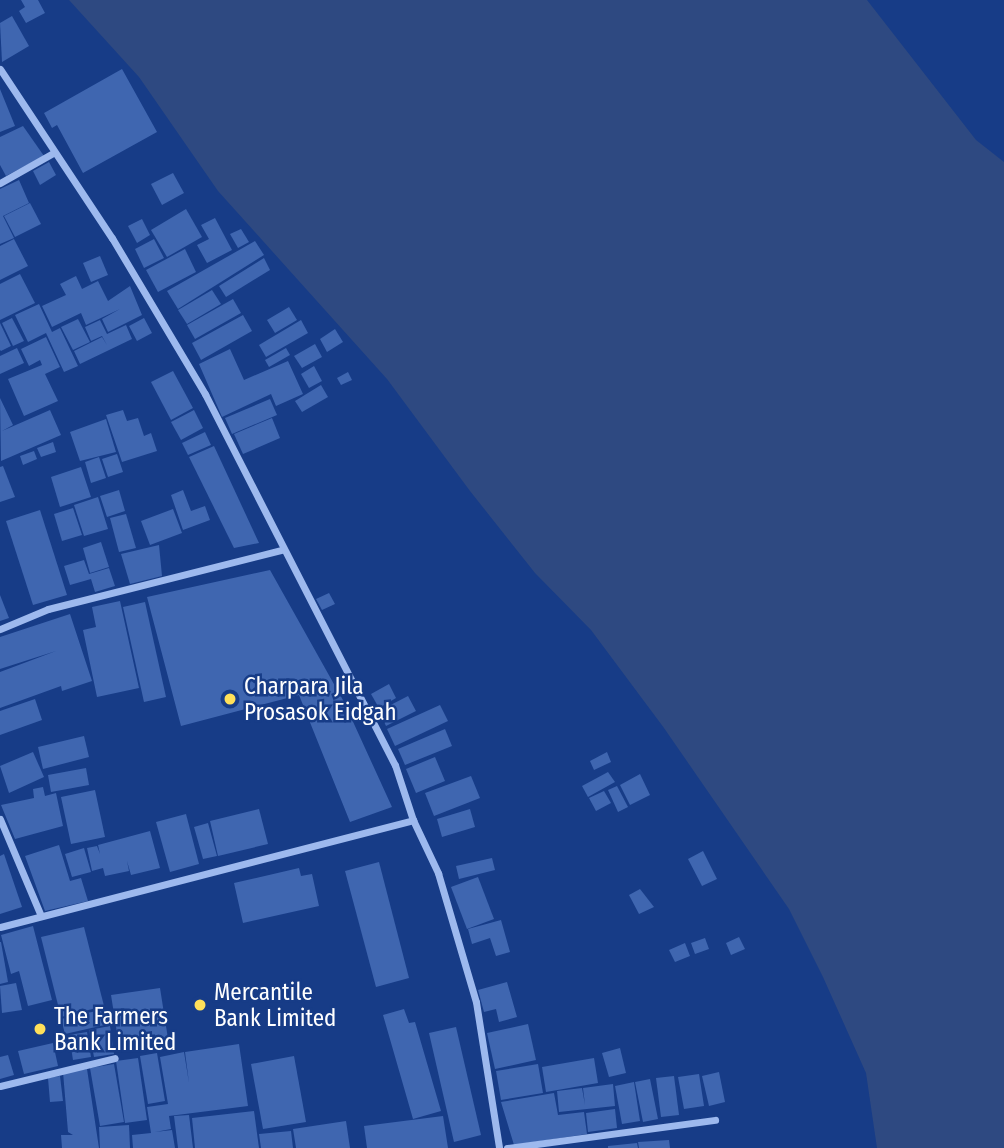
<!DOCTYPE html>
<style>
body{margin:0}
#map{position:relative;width:1004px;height:1148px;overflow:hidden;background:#173c87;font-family:"Fira Sans Condensed",sans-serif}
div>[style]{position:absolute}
.water>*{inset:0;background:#2e4981}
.building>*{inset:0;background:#3f66b0}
.minor>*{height:7px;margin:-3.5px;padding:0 3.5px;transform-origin:3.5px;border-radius:3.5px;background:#9db9ee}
.dots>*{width:19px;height:19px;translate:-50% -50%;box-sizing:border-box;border:4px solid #173c87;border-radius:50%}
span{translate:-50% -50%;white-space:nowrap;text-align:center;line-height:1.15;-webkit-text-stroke:5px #173c87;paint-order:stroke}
.poi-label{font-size:23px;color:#fff}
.left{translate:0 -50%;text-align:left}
</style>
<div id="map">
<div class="water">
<i style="clip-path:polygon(69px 0,867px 0,976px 140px,1004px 162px,1004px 1148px,877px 1148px,866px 1073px,823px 977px,789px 909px,664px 728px,591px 630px,535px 573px,470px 491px,387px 379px,218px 191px,139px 77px)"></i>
</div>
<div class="building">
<i style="clip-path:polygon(21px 0,38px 0,45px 13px,26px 23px,19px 11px,25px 7px)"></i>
<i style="clip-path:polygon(12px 16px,29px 46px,2px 62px,0 23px)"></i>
<i style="clip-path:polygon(122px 69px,157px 132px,83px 173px,57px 125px,52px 128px,44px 113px)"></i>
<i style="clip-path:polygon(0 89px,15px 126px,0 132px)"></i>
<i style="clip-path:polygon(23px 126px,44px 156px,6px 176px,0 165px,0 137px)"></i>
<i style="clip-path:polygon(49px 162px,56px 175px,40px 185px,33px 171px)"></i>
<i style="clip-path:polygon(173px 173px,184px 193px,162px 205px,151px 184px)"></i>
<i style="clip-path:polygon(19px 180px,29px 203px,3px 216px,14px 238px,0 244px,0 189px)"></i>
<i style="clip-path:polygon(30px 203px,41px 224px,15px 237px,4px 216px)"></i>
<i style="clip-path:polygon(186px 209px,202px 237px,167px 257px,151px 230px)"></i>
<i style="clip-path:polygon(215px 218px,232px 250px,207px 263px,197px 245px,209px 239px,201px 225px)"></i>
<i style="clip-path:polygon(142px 219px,150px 235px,137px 243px,128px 226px)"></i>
<i style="clip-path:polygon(241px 229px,249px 242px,238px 248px,230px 234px)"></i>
<i style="clip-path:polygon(14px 239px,28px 266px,0 280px,0 246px)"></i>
<i style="clip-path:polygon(154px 239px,164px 258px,144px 268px,135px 249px)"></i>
<i style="clip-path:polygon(255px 241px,264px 255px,178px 309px,167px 291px)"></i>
<i style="clip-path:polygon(185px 249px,196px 272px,158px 292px,146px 270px)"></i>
<i style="clip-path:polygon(100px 256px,108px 275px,91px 282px,83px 263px)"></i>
<i style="clip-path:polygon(264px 258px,270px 270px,226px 297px,219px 286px)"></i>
<i style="clip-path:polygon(20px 274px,35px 303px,0 320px,0 284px)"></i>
<i style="clip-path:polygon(76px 276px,82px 289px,98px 281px,108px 301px,130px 286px,142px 315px,108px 332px,102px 319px,120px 309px,86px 325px,81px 313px,52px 327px,42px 306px,66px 295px,60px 284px)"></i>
<i style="clip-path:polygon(212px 290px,221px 304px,187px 324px,178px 310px)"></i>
<i style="clip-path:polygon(233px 299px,241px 313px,195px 339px,187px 325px)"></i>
<i style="clip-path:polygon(39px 304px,52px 332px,60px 328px,78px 366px,64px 372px,46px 333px,28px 342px,15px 315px)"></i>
<i style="clip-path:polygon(289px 307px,297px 320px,275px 333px,267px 320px)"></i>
<i style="clip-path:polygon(243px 315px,252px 331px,201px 360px,192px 343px)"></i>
<i style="clip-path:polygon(12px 318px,24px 341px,13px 346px,2px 323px)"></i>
<i style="clip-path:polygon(144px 318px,152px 333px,137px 341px,129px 326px)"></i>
<i style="clip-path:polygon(78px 319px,90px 342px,73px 350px,61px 327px)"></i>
<i style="clip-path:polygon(100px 320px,107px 334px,126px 325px,132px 339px,80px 364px,74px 351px,102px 337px,107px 345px,102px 336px,91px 341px,85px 327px)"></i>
<i style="clip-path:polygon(301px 320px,308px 333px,266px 357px,259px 345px)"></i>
<i style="clip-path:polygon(0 323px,11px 346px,1px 351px,0 350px)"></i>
<i style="clip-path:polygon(335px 329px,343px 342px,327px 352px,320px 339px)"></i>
<i style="clip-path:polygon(46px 337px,60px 367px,45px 374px,58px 401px,24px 416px,8px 379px,42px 365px,40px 360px,29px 366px,21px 349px)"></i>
<i style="clip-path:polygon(315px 344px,322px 357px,302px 368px,294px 356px)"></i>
<i style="clip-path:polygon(17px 348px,24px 363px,0 374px,0 356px)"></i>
<i style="clip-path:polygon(286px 348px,290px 355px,269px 367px,265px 360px)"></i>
<i style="clip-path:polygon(230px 349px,244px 380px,288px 361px,303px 394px,276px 406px,271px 394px,222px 417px,199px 364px)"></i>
<i style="clip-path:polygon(314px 366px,322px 381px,309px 388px,301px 374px)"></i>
<i style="clip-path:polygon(173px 371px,193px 408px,171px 420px,151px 382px)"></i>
<i style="clip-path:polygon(348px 372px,352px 380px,341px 385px,337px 378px)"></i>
<i style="clip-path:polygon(321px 385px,328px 397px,302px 412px,295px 401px)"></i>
<i style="clip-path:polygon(0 398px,13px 425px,2px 431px,50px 410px,61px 435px,1px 461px)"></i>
<i style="clip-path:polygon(270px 399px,277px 415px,232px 434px,225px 418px)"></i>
<i style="clip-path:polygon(123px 410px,127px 421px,138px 418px,144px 436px,151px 433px,157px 451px,122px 462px,106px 415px)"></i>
<i style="clip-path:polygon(194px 410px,203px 428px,181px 440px,171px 422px)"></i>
<i style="clip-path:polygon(272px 418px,280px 438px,243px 454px,234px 434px)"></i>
<i style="clip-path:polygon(106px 419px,116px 452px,80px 461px,70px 432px)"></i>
<i style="clip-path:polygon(205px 432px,211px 445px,188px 455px,182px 443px)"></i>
<i style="clip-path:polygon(53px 442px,56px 452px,41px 457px,37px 448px)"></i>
<i style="clip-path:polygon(214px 446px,259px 543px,234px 548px,189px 457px)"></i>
<i style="clip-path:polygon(34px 451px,37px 459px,23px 465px,20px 456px)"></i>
<i style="clip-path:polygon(117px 454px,123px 472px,108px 477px,102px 459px)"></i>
<i style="clip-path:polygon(99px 457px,106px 478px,91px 483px,85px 462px)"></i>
<i style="clip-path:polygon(3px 466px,15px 497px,0 502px,0 467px)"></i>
<i style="clip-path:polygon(81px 467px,91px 497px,60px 507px,51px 477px)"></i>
<i style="clip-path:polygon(119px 490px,125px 511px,107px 517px,100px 496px)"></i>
<i style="clip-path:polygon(183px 490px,191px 511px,205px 506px,210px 520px,183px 530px,171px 495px)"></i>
<i style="clip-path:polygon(98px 497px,108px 529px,84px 536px,74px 505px)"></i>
<i style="clip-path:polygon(73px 508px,82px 535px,62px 541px,54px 514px)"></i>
<i style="clip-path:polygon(173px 509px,182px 533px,150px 545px,141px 521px)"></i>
<i style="clip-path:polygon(40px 510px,67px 595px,33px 605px,6px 521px)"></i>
<i style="clip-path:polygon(126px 514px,136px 548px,119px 552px,110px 518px)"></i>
<i style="clip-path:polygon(101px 542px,109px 567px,90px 573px,83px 548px)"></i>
<i style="clip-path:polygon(159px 545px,162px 576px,130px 584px,121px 554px)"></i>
<i style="clip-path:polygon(84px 560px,89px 574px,109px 568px,115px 586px,95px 592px,91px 579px,70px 585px,64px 566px)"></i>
<i style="clip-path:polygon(270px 570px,344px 702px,392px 807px,350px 822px,299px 695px,181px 726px,147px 597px)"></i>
<i style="clip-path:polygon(329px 593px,335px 604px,322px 610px,316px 599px)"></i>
<i style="clip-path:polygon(0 595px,9px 618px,0 621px)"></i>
<i style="clip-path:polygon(120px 601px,139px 688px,97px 697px,83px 630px,96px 627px,92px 607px)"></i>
<i style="clip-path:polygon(145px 602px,166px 697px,144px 702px,123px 607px)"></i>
<i style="clip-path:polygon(70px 614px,92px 681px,62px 691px,61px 686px,0 708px,0 672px,56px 651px,0 669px,0 637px)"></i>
<i style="clip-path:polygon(389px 684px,396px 698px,379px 708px,371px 694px)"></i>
<i style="clip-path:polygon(408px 696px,416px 711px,386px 726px,379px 711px)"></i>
<i style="clip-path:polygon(35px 699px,42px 720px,0 735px,0 711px)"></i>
<i style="clip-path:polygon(440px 705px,448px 721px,395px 746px,387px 729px)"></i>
<i style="clip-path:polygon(445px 729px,452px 746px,405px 765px,398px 749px)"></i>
<i style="clip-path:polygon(84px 736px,89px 757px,43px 769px,38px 747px)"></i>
<i style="clip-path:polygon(33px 752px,44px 777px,9px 793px,0 766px)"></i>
<i style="clip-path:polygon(607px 752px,611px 762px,594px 770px,590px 761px)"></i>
<i style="clip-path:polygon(435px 757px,445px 781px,416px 793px,406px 769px)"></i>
<i style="clip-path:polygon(86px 768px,89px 785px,51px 792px,48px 775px)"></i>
<i style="clip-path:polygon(608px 772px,615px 782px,588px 797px,582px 786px)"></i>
<i style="clip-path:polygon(640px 774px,650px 795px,630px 805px,620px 785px)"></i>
<i style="clip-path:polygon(471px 776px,480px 798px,434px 816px,425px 793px)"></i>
<i style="clip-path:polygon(617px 786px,628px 807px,618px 812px,608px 790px)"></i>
<i style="clip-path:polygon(43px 787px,45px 796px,56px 793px,63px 826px,15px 839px,1px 805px,34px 798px,33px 789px)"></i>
<i style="clip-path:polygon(95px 790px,105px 837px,71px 844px,61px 797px)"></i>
<i style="clip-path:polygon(604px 791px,611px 803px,596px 811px,589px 798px)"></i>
<i style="clip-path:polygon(259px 809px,268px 844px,218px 856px,210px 821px)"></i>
<i style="clip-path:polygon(470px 809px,475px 827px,442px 837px,437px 819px)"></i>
<i style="clip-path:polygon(186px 814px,199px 864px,170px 872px,156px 822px)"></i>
<i style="clip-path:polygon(208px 823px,217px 856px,203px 859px,194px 827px)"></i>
<i style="clip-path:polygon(150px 831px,160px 868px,131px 875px,127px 861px,129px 871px,105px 876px,103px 868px,92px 871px,87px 848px,97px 846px,100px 854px,98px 845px)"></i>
<i style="clip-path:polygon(59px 845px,70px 881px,81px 878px,88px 901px,45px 911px,25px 856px)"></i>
<i style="clip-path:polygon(84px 848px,91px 872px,72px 877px,65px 854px)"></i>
<i style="clip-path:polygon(703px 851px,717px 879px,702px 886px,688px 859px)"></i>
<i style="clip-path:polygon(4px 854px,22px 907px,0 914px,0 856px)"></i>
<i style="clip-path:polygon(492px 858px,495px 870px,459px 879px,456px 866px)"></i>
<i style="clip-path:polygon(379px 862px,409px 978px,376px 987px,345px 871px)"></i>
<i style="clip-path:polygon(299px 868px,301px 876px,312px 874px,319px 906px,243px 923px,234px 883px)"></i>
<i style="clip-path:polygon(478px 877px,494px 919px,467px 929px,451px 887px)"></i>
<i style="clip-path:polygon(640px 889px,654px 907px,639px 914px,629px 895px)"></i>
<i style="clip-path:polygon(501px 920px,510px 952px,496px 956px,490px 938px,472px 944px,468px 929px)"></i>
<i style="clip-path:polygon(33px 926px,52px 1000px,28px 1006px,19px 971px,11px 974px,1px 935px)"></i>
<i style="clip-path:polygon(84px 927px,104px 1006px,61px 1017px,41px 937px)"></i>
<i style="clip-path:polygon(739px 937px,745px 949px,731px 955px,726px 943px)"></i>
<i style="clip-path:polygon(705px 938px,709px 949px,695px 954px,691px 943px)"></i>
<i style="clip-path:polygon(1px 942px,8px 982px,0 984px,0 942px)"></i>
<i style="clip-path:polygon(685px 943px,690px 956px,675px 962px,669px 950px)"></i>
<i style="clip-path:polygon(507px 982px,517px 1017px,499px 1022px,496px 1009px,484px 1012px,478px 990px)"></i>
<i style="clip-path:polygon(16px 983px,22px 1010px,2px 1013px,0 986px)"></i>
<i style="clip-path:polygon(160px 988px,169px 1045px,120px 1052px,111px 995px)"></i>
<i style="clip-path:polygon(105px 1009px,109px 1024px,65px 1034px,61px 1019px)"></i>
<i style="clip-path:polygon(404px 1009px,409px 1023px,415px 1022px,441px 1111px,413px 1119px,383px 1015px)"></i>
<i style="clip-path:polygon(528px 1024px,536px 1060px,495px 1069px,487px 1033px)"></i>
<i style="clip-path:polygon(110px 1026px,114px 1054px,94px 1057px,89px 1030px)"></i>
<i style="clip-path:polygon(456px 1027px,481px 1135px,454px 1142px,429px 1033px)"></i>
<i style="clip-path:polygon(87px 1032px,91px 1057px,73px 1060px,69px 1035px)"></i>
<i style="clip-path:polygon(53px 1043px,58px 1066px,24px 1074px,18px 1051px)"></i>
<i style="clip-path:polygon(239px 1044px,248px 1106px,169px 1116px,171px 1129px,155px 1132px,172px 1130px,175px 1148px,133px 1148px,132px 1135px,151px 1133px,147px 1107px,168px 1104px,160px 1057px,184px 1052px,189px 1083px,185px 1052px)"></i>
<i style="clip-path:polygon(620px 1048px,626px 1073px,609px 1077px,602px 1053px)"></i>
<i style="clip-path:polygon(157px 1053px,165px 1101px,148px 1104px,140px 1056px)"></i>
<i style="clip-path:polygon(8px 1055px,14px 1075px,0 1079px,0 1057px)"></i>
<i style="clip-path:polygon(294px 1056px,306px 1122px,263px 1129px,251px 1064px)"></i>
<i style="clip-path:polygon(138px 1058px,147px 1120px,125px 1123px,116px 1061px)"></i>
<i style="clip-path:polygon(594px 1058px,598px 1083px,546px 1092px,542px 1067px)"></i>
<i style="clip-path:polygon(114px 1064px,124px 1122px,100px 1126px,90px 1068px)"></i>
<i style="clip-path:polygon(538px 1064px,543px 1093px,501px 1100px,496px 1071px)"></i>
<i style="clip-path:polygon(87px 1069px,99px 1148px,62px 1148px,61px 1135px,73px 1135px,68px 1132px,63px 1072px)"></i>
<i style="clip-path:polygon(719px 1072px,725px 1102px,709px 1106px,702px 1076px)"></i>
<i style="clip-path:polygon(699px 1074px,704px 1106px,684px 1109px,678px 1077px)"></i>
<i style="clip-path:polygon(60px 1076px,63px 1101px,50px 1102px,48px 1078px)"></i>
<i style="clip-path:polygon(674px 1076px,679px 1115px,661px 1117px,656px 1078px)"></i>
<i style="clip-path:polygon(650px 1079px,658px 1119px,643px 1122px,635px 1082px)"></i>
<i style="clip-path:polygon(634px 1082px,640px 1121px,622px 1124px,615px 1086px)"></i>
<i style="clip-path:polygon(613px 1084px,615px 1106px,559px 1112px,557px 1091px,582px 1088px,585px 1105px,583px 1088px)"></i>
<i style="clip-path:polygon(554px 1093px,558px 1115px,584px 1112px,587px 1134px,514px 1145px,501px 1102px)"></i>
<i style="clip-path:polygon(615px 1109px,617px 1128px,588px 1132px,586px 1113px)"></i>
<i style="clip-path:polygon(254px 1111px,259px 1148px,195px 1148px,192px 1118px)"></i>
<i style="clip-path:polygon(189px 1115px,193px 1148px,178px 1148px,174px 1116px)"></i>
<i style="clip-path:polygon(443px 1116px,448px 1148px,367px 1148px,364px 1126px)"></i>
<i style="clip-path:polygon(346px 1121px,350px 1148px,296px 1148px,293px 1129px)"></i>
<i style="clip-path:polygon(129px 1125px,130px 1148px,100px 1148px,99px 1127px)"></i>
<i style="clip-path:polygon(291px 1131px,293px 1148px,261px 1148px,259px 1134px)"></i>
<i style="clip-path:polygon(669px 1140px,670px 1148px,639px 1148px,638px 1142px)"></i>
<i style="clip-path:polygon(637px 1143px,638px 1148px,608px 1148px,608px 1146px)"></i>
</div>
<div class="minor">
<i style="left:0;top:69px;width:203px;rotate:56.5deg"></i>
<i style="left:112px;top:238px;width:182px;rotate:59.2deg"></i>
<i style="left:205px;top:394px;width:417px;rotate:62.9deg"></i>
<i style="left:395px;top:765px;width:58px;rotate:71.9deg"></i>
<i style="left:413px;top:820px;width:59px;rotate:64.7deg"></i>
<i style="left:438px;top:873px;width:134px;rotate:73.6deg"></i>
<i style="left:476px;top:1002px;width:148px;rotate:81deg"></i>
<i style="left:0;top:183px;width:61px;rotate:-29.5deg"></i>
<i style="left:0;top:629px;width:52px;rotate:-22.6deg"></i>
<i style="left:48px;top:609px;width:241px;rotate:-14.2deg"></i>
<i style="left:0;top:819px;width:105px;rotate:67.1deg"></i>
<i style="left:0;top:927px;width:427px;rotate:-14.5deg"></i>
<i style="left:0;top:1086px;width:118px;rotate:-13.7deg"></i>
<i style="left:507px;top:1148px;width:210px;rotate:-7.7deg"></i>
</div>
<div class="dots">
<i style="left:230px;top:699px;background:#ffe05a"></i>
<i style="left:200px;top:1005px;background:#ffe05a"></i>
<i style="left:40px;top:1029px;background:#ffe05a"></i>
</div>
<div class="poi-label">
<span class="left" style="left:244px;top:699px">Charpara Jila<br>Prosasok Eidgah</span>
<span class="left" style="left:214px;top:1005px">Mercantile<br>Bank Limited</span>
<span class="left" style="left:54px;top:1029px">The Farmers<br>Bank Limited</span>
</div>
</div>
